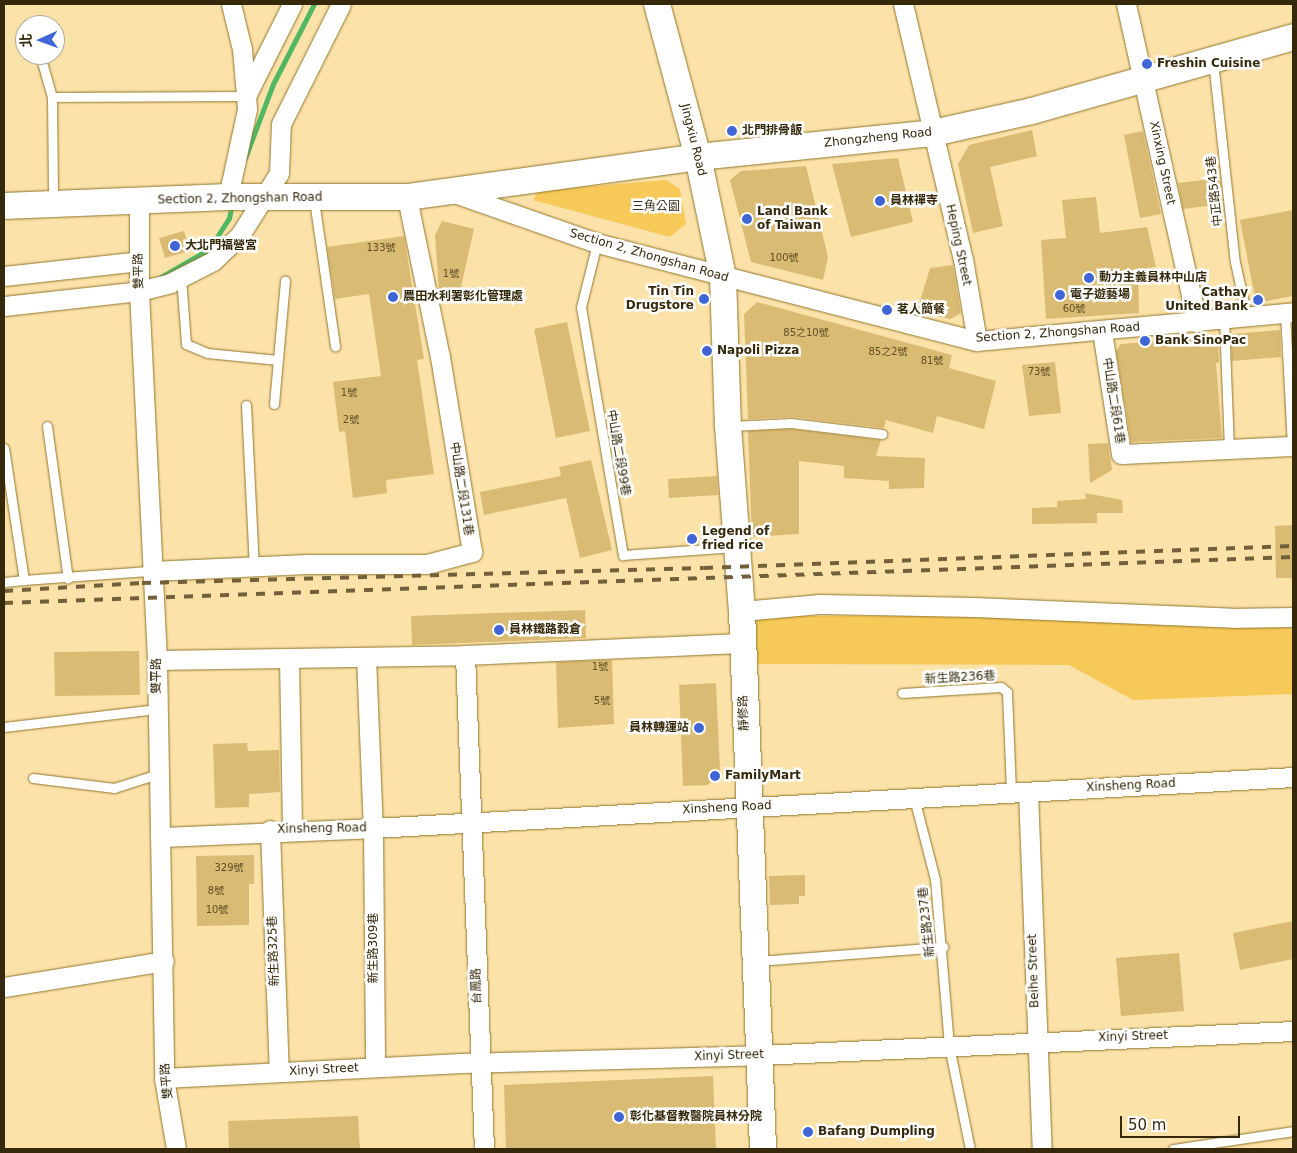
<!DOCTYPE html>
<meta charset="utf-8">
<style>
body{margin:0}
#map{position:relative;width:1297px;height:1153px;overflow:hidden;background:#fbe2a9;font-family:"DejaVu Sans","Noto Sans TC",sans-serif}
div>[style]{position:absolute}
.green>*{inset:0;background:#f6c959}
.stream>*{height:5px;margin:-2.5px;padding:0 2.5px;transform-origin:2.5px;border-radius:2.5px;background:#52b762}
.building>*{inset:0;background:#dabb73}
.roads{filter:drop-shadow(0 0 1px #92752b) drop-shadow(0 0 1px #92752b)}
.lane>*{height:9px;margin:-4.5px;padding:0 4.5px;transform-origin:4.5px;border-radius:4.5px;background:#fff}
.street>*{height:19px;margin:-9.5px;padding:0 9.5px;transform-origin:9.5px;border-radius:9.5px;background:#fff}
.secondary>*{height:26px;margin:-13px;padding:0 13px;transform-origin:13px;border-radius:13px;background:#fff}
.rail>*{height:4px;margin-top:-2px;transform-origin:0;background:repeating-linear-gradient(90deg,#71603a 0 9px,transparent 0 18px)}
.dots>*{width:14px;height:14px;translate:-50% -50%;box-sizing:border-box;border:2px solid #fff;border-radius:50%}
span{translate:-50% -50%;white-space:nowrap;text-align:center;line-height:1.15;-webkit-text-stroke:5px #fff;paint-order:stroke}
.number-label{font-size:10px;color:#5f4e25}
.number-label span{-webkit-text-stroke-width:0}
.poi-label{font-size:12px;color:#36290b;font-weight:700}
.left{translate:0 -50%;text-align:left}
.right{translate:-100% -50%;text-align:right}
.street-label{font-size:12px;color:#36290b}
.park-label{font-size:12px;color:#3b321d}
.frame{position:absolute;inset:0;border:5px solid #36290b;pointer-events:none}
.north{position:absolute;left:15px;top:15px;width:50px;height:50px;box-sizing:border-box;background:#fff;border:1px solid #afa99d;border-radius:50%;rotate:268deg;font-size:14px;font-weight:700;line-height:20px;text-align:center;color:#36290b}
.north::after{content:'';display:block;margin:auto;width:18px;height:22px;background:#4065d7;clip-path:polygon(50% 0,100% 100%,50% 72%,0 100%)}
.scale{position:absolute;left:1120px;top:1116px;width:120px;height:22px;box-sizing:border-box;border:2px solid #36290b;border-top:0;padding-left:6px;font-size:15px;line-height:18px;white-space:nowrap;color:#36290b;-webkit-text-stroke:4px #fff;paint-order:stroke}
</style>
<div id="map">
<div class="green">
<i style="clip-path:polygon(666px 180px,680px 189px,686px 224px,670px 237px,533px 200px,538px 191px)"></i>
<i style="clip-path:polygon(756px 616px,962px 616px,1293px 626px,1293px 694px,1133px 700px,1069px 665px,757px 664px)"></i>
</div>
<div class="stream">
<i style="left:245px;top:158px;width:79px;rotate:-69.3deg"></i>
<i style="left:273px;top:84px;width:90px;rotate:-62.9deg"></i>
<i style="left:161px;top:277px;width:56px;rotate:-30.3deg"></i>
<i style="left:209px;top:249px;width:37px;rotate:-57deg"></i>
<i style="left:229px;top:218px;width:14px;rotate:-78deg"></i>
</div>
<div class="building">
<i style="clip-path:polygon(1032px 130px,1037px 156px,990px 167px,1003px 226px,973px 233px,958px 164px,969px 145px)"></i>
<i style="clip-path:polygon(1143px 131px,1161px 214px,1140px 218px,1124px 135px)"></i>
<i style="clip-path:polygon(898px 158px,913px 222px,851px 237px,832px 164px)"></i>
<i style="clip-path:polygon(806px 166px,828px 257px,823px 280px,751px 262px,730px 180px,741px 171px)"></i>
<i style="clip-path:polygon(1220px 178px,1222px 204px,1183px 209px,1178px 183px)"></i>
<i style="clip-path:polygon(1096px 197px,1100px 233px,1147px 227px,1156px 267px,1138px 270px,1139px 313px,1046px 319px,1041px 240px,1066px 238px,1062px 200px)"></i>
<i style="clip-path:polygon(1293px 210px,1293px 296px,1256px 303px,1240px 220px)"></i>
<i style="clip-path:polygon(442px 221px,474px 229px,458px 300px,439px 291px,435px 235px)"></i>
<i style="clip-path:polygon(184px 231px,190px 251px,165px 258px,159px 238px)"></i>
<i style="clip-path:polygon(404px 236px,424px 359px,417px 360px,434px 474px,386px 480px,387px 493px,353px 498px,345px 431px,339px 432px,333px 382px,381px 376px,369px 294px,335px 299px,327px 247px)"></i>
<i style="clip-path:polygon(953px 265px,961px 313px,950px 319px,917px 311px,930px 268px)"></i>
<i style="clip-path:polygon(757px 302px,952px 355px,949px 368px,996px 381px,984px 429px,937px 416px,933px 433px,886px 420px,884px 428px,792px 417px,748px 419px,744px 314px)"></i>
<i style="clip-path:polygon(567px 322px,590px 431px,556px 438px,534px 329px)"></i>
<i style="clip-path:polygon(1280px 330px,1281px 357px,1232px 361px,1231px 334px)"></i>
<i style="clip-path:polygon(1218px 337px,1219px 362px,1216px 363px,1222px 438px,1131px 442px,1116px 351px,1121px 344px)"></i>
<i style="clip-path:polygon(1055px 362px,1061px 413px,1029px 416px,1022px 365px)"></i>
<i style="clip-path:polygon(791px 429px,881px 440px,876px 456px,925px 458px,924px 488px,889px 489px,889px 481px,844px 478px,844px 466px,799px 461px,799px 534px,752px 537px,748px 431px)"></i>
<i style="clip-path:polygon(1108px 443px,1112px 470px,1090px 483px,1088px 444px)"></i>
<i style="clip-path:polygon(591px 460px,612px 550px,580px 558px,566px 498px,484px 515px,480px 492px,561px 476px,559px 467px)"></i>
<i style="clip-path:polygon(717px 476px,718px 495px,669px 498px,668px 479px)"></i>
<i style="clip-path:polygon(1085px 493px,1122px 500px,1123px 513px,1097px 513px,1097px 523px,1032px 524px,1032px 508px,1057px 507px,1057px 501px,1086px 499px)"></i>
<i style="clip-path:polygon(1293px 525px,1293px 578px,1276px 578px,1275px 526px)"></i>
<i style="clip-path:polygon(585px 610px,586px 638px,412px 645px,411px 616px)"></i>
<i style="clip-path:polygon(139px 651px,140px 695px,55px 696px,54px 652px)"></i>
<i style="clip-path:polygon(612px 660px,614px 724px,558px 728px,556px 662px)"></i>
<i style="clip-path:polygon(716px 683px,720px 771px,708px 785px,683px 786px,679px 685px)"></i>
<i style="clip-path:polygon(247px 743px,248px 751px,279px 750px,280px 792px,249px 794px,249px 807px,215px 808px,213px 744px)"></i>
<i style="clip-path:polygon(254px 855px,254px 884px,249px 884px,249px 925px,197px 926px,196px 856px)"></i>
<i style="clip-path:polygon(805px 875px,805px 896px,799px 896px,799px 904px,770px 905px,769px 876px)"></i>
<i style="clip-path:polygon(1293px 921px,1293px 959px,1240px 970px,1233px 933px)"></i>
<i style="clip-path:polygon(1179px 953px,1184px 1011px,1121px 1016px,1116px 958px)"></i>
<i style="clip-path:polygon(713px 1076px,716px 1149px,506px 1149px,504px 1085px)"></i>
<i style="clip-path:polygon(358px 1116px,360px 1149px,229px 1149px,228px 1121px)"></i>
</div>
<div class="roads">
<div class="lane">
<i style="left:40px;top:55px;width:44px;rotate:74.1deg"></i>
<i style="left:52px;top:97px;width:104px;rotate:89.4deg"></i>
<i style="left:1213px;top:61px;width:202px;rotate:83.8deg"></i>
<i style="left:1235px;top:262px;width:56px;rotate:77.7deg"></i>
<i style="left:52px;top:97px;width:194px;rotate:-0.3deg"></i>
<i style="left:314px;top:200px;width:148px;rotate:81.8deg"></i>
<i style="left:597px;top:243px;width:66px;rotate:104deg"></i>
<i style="left:581px;top:307px;width:252px;rotate:80.4deg"></i>
<i style="left:623px;top:555px;width:112px;rotate:-4.1deg"></i>
<i style="left:181px;top:277px;width:67px;rotate:85.7deg"></i>
<i style="left:186px;top:344px;width:23px;rotate:23deg"></i>
<i style="left:207px;top:353px;width:71px;rotate:5.6deg"></i>
<i style="left:1285px;top:313px;width:133px;rotate:87deg"></i>
<i style="left:1224px;top:319px;width:130px;rotate:87.8deg"></i>
<i style="left:274px;top:404px;width:124px;rotate:-84.9deg"></i>
<i style="left:246px;top:405px;width:161px;rotate:87.2deg"></i>
<i style="left:47px;top:426px;width:154px;rotate:82.2deg"></i>
<i style="left:731px;top:426px;width:60px;rotate:-2.9deg"></i>
<i style="left:791px;top:423px;width:92px;rotate:6.9deg"></i>
<i style="left:4px;top:448px;width:134px;rotate:81.4deg"></i>
<i style="left:24px;top:580px;width:20px;rotate:174deg"></i>
<i style="left:24px;top:580px;width:127px;rotate:-4.1deg"></i>
<i style="left:902px;top:693px;width:99px;rotate:-3.5deg"></i>
<i style="left:1001px;top:687px;width:8px;rotate:40deg"></i>
<i style="left:1007px;top:692px;width:100px;rotate:87.7deg"></i>
<i style="left:4px;top:727px;width:154px;rotate:-6.7deg"></i>
<i style="left:33px;top:778px;width:82px;rotate:7deg"></i>
<i style="left:114px;top:788px;width:46px;rotate:-17.7deg"></i>
<i style="left:914px;top:798px;width:84px;rotate:75.5deg"></i>
<i style="left:935px;top:879px;width:168px;rotate:85.2deg"></i>
<i style="left:949px;top:1046px;width:105px;rotate:78.5deg"></i>
<i style="left:759px;top:961px;width:185px;rotate:-4.4deg"></i>
<i style="left:1173px;top:1149px;width:121px;rotate:-8.5deg"></i>
</div>
<div class="street">
<i style="left:231px;top:4px;width:46px;rotate:76.3deg"></i>
<i style="left:242px;top:49px;width:47px;rotate:85.1deg"></i>
<i style="left:903px;top:4px;width:262px;rotate:76.8deg"></i>
<i style="left:963px;top:259px;width:83px;rotate:80.3deg"></i>
<i style="left:1126px;top:4px;width:326px;rotate:77.4deg"></i>
<i style="left:454px;top:193px;width:151px;rotate:19.3deg"></i>
<i style="left:597px;top:243px;width:392px;rotate:14.5deg"></i>
<i style="left:977px;top:341px;width:317px;rotate:-5.2deg"></i>
<i style="left:228px;top:197px;width:90px;rotate:-77.8deg"></i>
<i style="left:247px;top:109px;width:13px;rotate:-94deg"></i>
<i style="left:246px;top:96px;width:103px;rotate:-63.4deg"></i>
<i style="left:139px;top:202px;width:89px;rotate:90deg"></i>
<i style="left:139px;top:291px;width:369px;rotate:87.2deg"></i>
<i style="left:157px;top:660px;width:418px;rotate:89deg"></i>
<i style="left:164px;top:1078px;width:72px;rotate:80.4deg"></i>
<i style="left:4px;top:276px;width:136px;rotate:-6.3deg"></i>
<i style="left:4px;top:306px;width:136px;rotate:-6.3deg"></i>
<i style="left:139px;top:291px;width:32px;rotate:-14deg"></i>
<i style="left:170px;top:283px;width:48px;rotate:-27.1deg"></i>
<i style="left:213px;top:261px;width:37px;rotate:-44deg"></i>
<i style="left:240px;top:235px;width:73px;rotate:-57.8deg"></i>
<i style="left:279px;top:173px;width:49px;rotate:-87.7deg"></i>
<i style="left:281px;top:124px;width:134px;rotate:-63.4deg"></i>
<i style="left:1102px;top:331px;width:124px;rotate:81.2deg"></i>
<i style="left:1121px;top:454px;width:172px;rotate:-2.7deg"></i>
<i style="left:151px;top:571px;width:156px;rotate:-2.6deg"></i>
<i style="left:307px;top:564px;width:120px"></i>
<i style="left:427px;top:564px;width:47px;rotate:-14.9deg"></i>
<i style="left:472px;top:552px;width:198px;rotate:-99.3deg"></i>
<i style="left:440px;top:357px;width:163px;rotate:-101.7deg"></i>
<i style="left:742px;top:611px;width:78px;rotate:-5.1deg"></i>
<i style="left:820px;top:604px;width:154px;rotate:1.1deg"></i>
<i style="left:974px;top:607px;width:259px;rotate:2.4deg"></i>
<i style="left:1233px;top:618px;width:60px;rotate:-1deg"></i>
<i style="left:465px;top:655px;width:494px;rotate:87.8deg"></i>
<i style="left:366px;top:657px;width:171px;rotate:87.7deg"></i>
<i style="left:373px;top:828px;width:239px;rotate:89.5deg"></i>
<i style="left:289px;top:658px;width:171px;rotate:89deg"></i>
<i style="left:157px;top:660px;width:308px;rotate:-0.9deg"></i>
<i style="left:465px;top:655px;width:276px;rotate:-2.5deg"></i>
<i style="left:1028px;top:792px;width:357px;rotate:87.8deg"></i>
<i style="left:270px;top:830px;width:242px;rotate:87.9deg"></i>
<i style="left:160px;top:837px;width:213px;rotate:-2.4deg"></i>
<i style="left:373px;top:828px;width:921px;rotate:-3.17deg"></i>
<i style="left:4px;top:987px;width:162px;rotate:-9.2deg"></i>
<i style="left:164px;top:1078px;width:298px;rotate:-2.9deg"></i>
<i style="left:462px;top:1063px;width:297px;rotate:-1.5deg"></i>
<i style="left:759px;top:1055px;width:535px;rotate:-2.57deg"></i>
</div>
<div class="secondary">
<i style="left:657px;top:4px;width:158px;rotate:75deg"></i>
<i style="left:698px;top:157px;width:123px;rotate:78.2deg"></i>
<i style="left:723px;top:277px;width:149px;rotate:88.1deg"></i>
<i style="left:728px;top:426px;width:186px;rotate:85.7deg"></i>
<i style="left:742px;top:611px;width:538px;rotate:87.76deg"></i>
<i style="left:4px;top:206px;width:224px;rotate:-2.3deg"></i>
<i style="left:228px;top:197px;width:179px"></i>
<i style="left:407px;top:197px;width:294px;rotate:-7.8deg"></i>
<i style="left:698px;top:157px;width:236px;rotate:-5.8deg"></i>
<i style="left:933px;top:133px;width:101px;rotate:-12.5deg"></i>
<i style="left:1032px;top:111px;width:271px;rotate:-15.8deg"></i>
</div>
</div>
<div class="rail">
<i style="left:4px;top:591px;width:138px;rotate:-3.3deg"></i>
<i style="left:142px;top:583px;width:562px;rotate:-1.53deg"></i>
<i style="left:704px;top:568px;width:589px;rotate:-2.14deg"></i>
<i style="left:4px;top:603px;width:1290px;rotate:-2.04deg"></i>
</div>
<div class="dots">
<i style="left:1147px;top:64px;background:#4065d7"></i>
<i style="left:732px;top:131px;background:#4065d7"></i>
<i style="left:880px;top:201px;background:#4065d7"></i>
<i style="left:747px;top:219px;background:#4065d7"></i>
<i style="left:175px;top:246px;background:#4065d7"></i>
<i style="left:1089px;top:278px;background:#4065d7"></i>
<i style="left:1060px;top:295px;background:#4065d7"></i>
<i style="left:393px;top:297px;background:#4065d7"></i>
<i style="left:704px;top:299px;background:#4065d7"></i>
<i style="left:1258px;top:300px;background:#4065d7"></i>
<i style="left:887px;top:310px;background:#4065d7"></i>
<i style="left:1145px;top:341px;background:#4065d7"></i>
<i style="left:707px;top:351px;background:#4065d7"></i>
<i style="left:692px;top:539px;background:#4065d7"></i>
<i style="left:499px;top:630px;background:#4065d7"></i>
<i style="left:699px;top:728px;background:#4065d7"></i>
<i style="left:715px;top:776px;background:#4065d7"></i>
<i style="left:619px;top:1117px;background:#4065d7"></i>
<i style="left:808px;top:1132px;background:#4065d7"></i>
</div>
<div class="number-label">
<span style="left:381px;top:248px">133號</span>
<span style="left:784px;top:258px">100號</span>
<span style="left:451px;top:274px">1號</span>
<span style="left:1074px;top:309px">60號</span>
<span style="left:806px;top:333px">85之10號</span>
<span style="left:888px;top:352px">85之2號</span>
<span style="left:932px;top:361px">81號</span>
<span style="left:1039px;top:372px">73號</span>
<span style="left:349px;top:393px">1號</span>
<span style="left:351px;top:420px">2號</span>
<span style="left:600px;top:667px">1號</span>
<span style="left:602px;top:701px">5號</span>
<span style="left:229px;top:868px">329號</span>
<span style="left:216px;top:891px">8號</span>
<span style="left:217px;top:910px">10號</span>
</div>
<div class="poi-label">
<span class="left" style="left:1157px;top:64px">Freshin Cuisine</span>
<span class="left" style="left:742px;top:131px">北門排骨飯</span>
<span class="left" style="left:890px;top:201px">員林禪寺</span>
<span class="left" style="left:757px;top:219px">Land Bank<br>of Taiwan</span>
<span class="left" style="left:185px;top:246px">大北門福營宮</span>
<span class="left" style="left:1099px;top:278px">動力主義員林中山店</span>
<span class="right" style="left:694px;top:299px">Tin Tin<br>Drugstore</span>
<span class="right" style="left:1248px;top:300px">Cathay<br>United Bank</span>
<span class="left" style="left:1070px;top:295px">電子遊藝場</span>
<span class="left" style="left:403px;top:297px">農田水利署彰化管理處</span>
<span class="left" style="left:897px;top:310px">茗人簡餐</span>
<span class="left" style="left:1155px;top:341px">Bank SinoPac</span>
<span class="left" style="left:717px;top:351px">Napoli Pizza</span>
<span class="left" style="left:702px;top:539px">Legend of<br>fried rice</span>
<span class="left" style="left:509px;top:630px">員林鐵路穀倉</span>
<span class="right" style="left:689px;top:728px">員林轉運站</span>
<span class="left" style="left:725px;top:776px">FamilyMart</span>
<span class="left" style="left:630px;top:1117px">彰化基督教醫院員林分院</span>
<span class="left" style="left:818px;top:1132px">Bafang Dumpling</span>
</div>
<div class="street-label">
<span style="left:878px;top:138px;rotate:-6deg">Zhongzheng Road</span>
<span style="left:693px;top:140px;rotate:76deg">Jingxiu Road</span>
<span style="left:1162px;top:163px;rotate:78deg">Xinxing Street</span>
<span style="left:1215px;top:191px;rotate:-96deg">中正路543巷</span>
<span style="left:240px;top:199px;rotate:-1deg">Section 2, Zhongshan Road</span>
<span style="left:958px;top:245px;rotate:78deg">Heping Street</span>
<span style="left:649px;top:256px;rotate:16deg">Section 2, Zhongshan Road</span>
<span style="left:139px;top:271px;rotate:-91deg">雙平路</span>
<span style="left:1058px;top:333px;rotate:-4deg">Section 2, Zhongshan Road</span>
<span style="left:1113px;top:401px;rotate:81deg">中山路二段61巷</span>
<span style="left:618px;top:453px;rotate:80deg">中山路二段99巷</span>
<span style="left:461px;top:489px;rotate:81deg">中山路二段131巷</span>
<span style="left:157px;top:676px;rotate:-90deg">雙平路</span>
<span style="left:960px;top:678px;rotate:-3deg">新生路236巷</span>
<span style="left:744px;top:713px;rotate:-92deg">靜修路</span>
<span style="left:1131px;top:786px;rotate:-3deg">Xinsheng Road</span>
<span style="left:727px;top:808px;rotate:-3deg">Xinsheng Road</span>
<span style="left:322px;top:829px;rotate:-1deg">Xinsheng Road</span>
<span style="left:927px;top:922px;rotate:-96deg">新生路237巷</span>
<span style="left:374px;top:948px;rotate:-90deg">新生路309巷</span>
<span style="left:274px;top:951px;rotate:-92deg">新生路325巷</span>
<span style="left:1034px;top:971px;rotate:-92deg">Beihe Street</span>
<span style="left:477px;top:986px;rotate:-92deg">台鳳路</span>
<span style="left:1133px;top:1037px;rotate:-2deg">Xinyi Street</span>
<span style="left:729px;top:1056px;rotate:-2deg">Xinyi Street</span>
<span style="left:324px;top:1070px;rotate:-3deg">Xinyi Street</span>
<span style="left:167px;top:1081px;rotate:-95deg">雙平路</span>
</div>
<div class="park-label">
<span style="left:656px;top:207px">三角公園</span>
</div>
<div class="frame"></div>
<div class="north">北</div>
<div class="scale">50 m</div>
</div>
